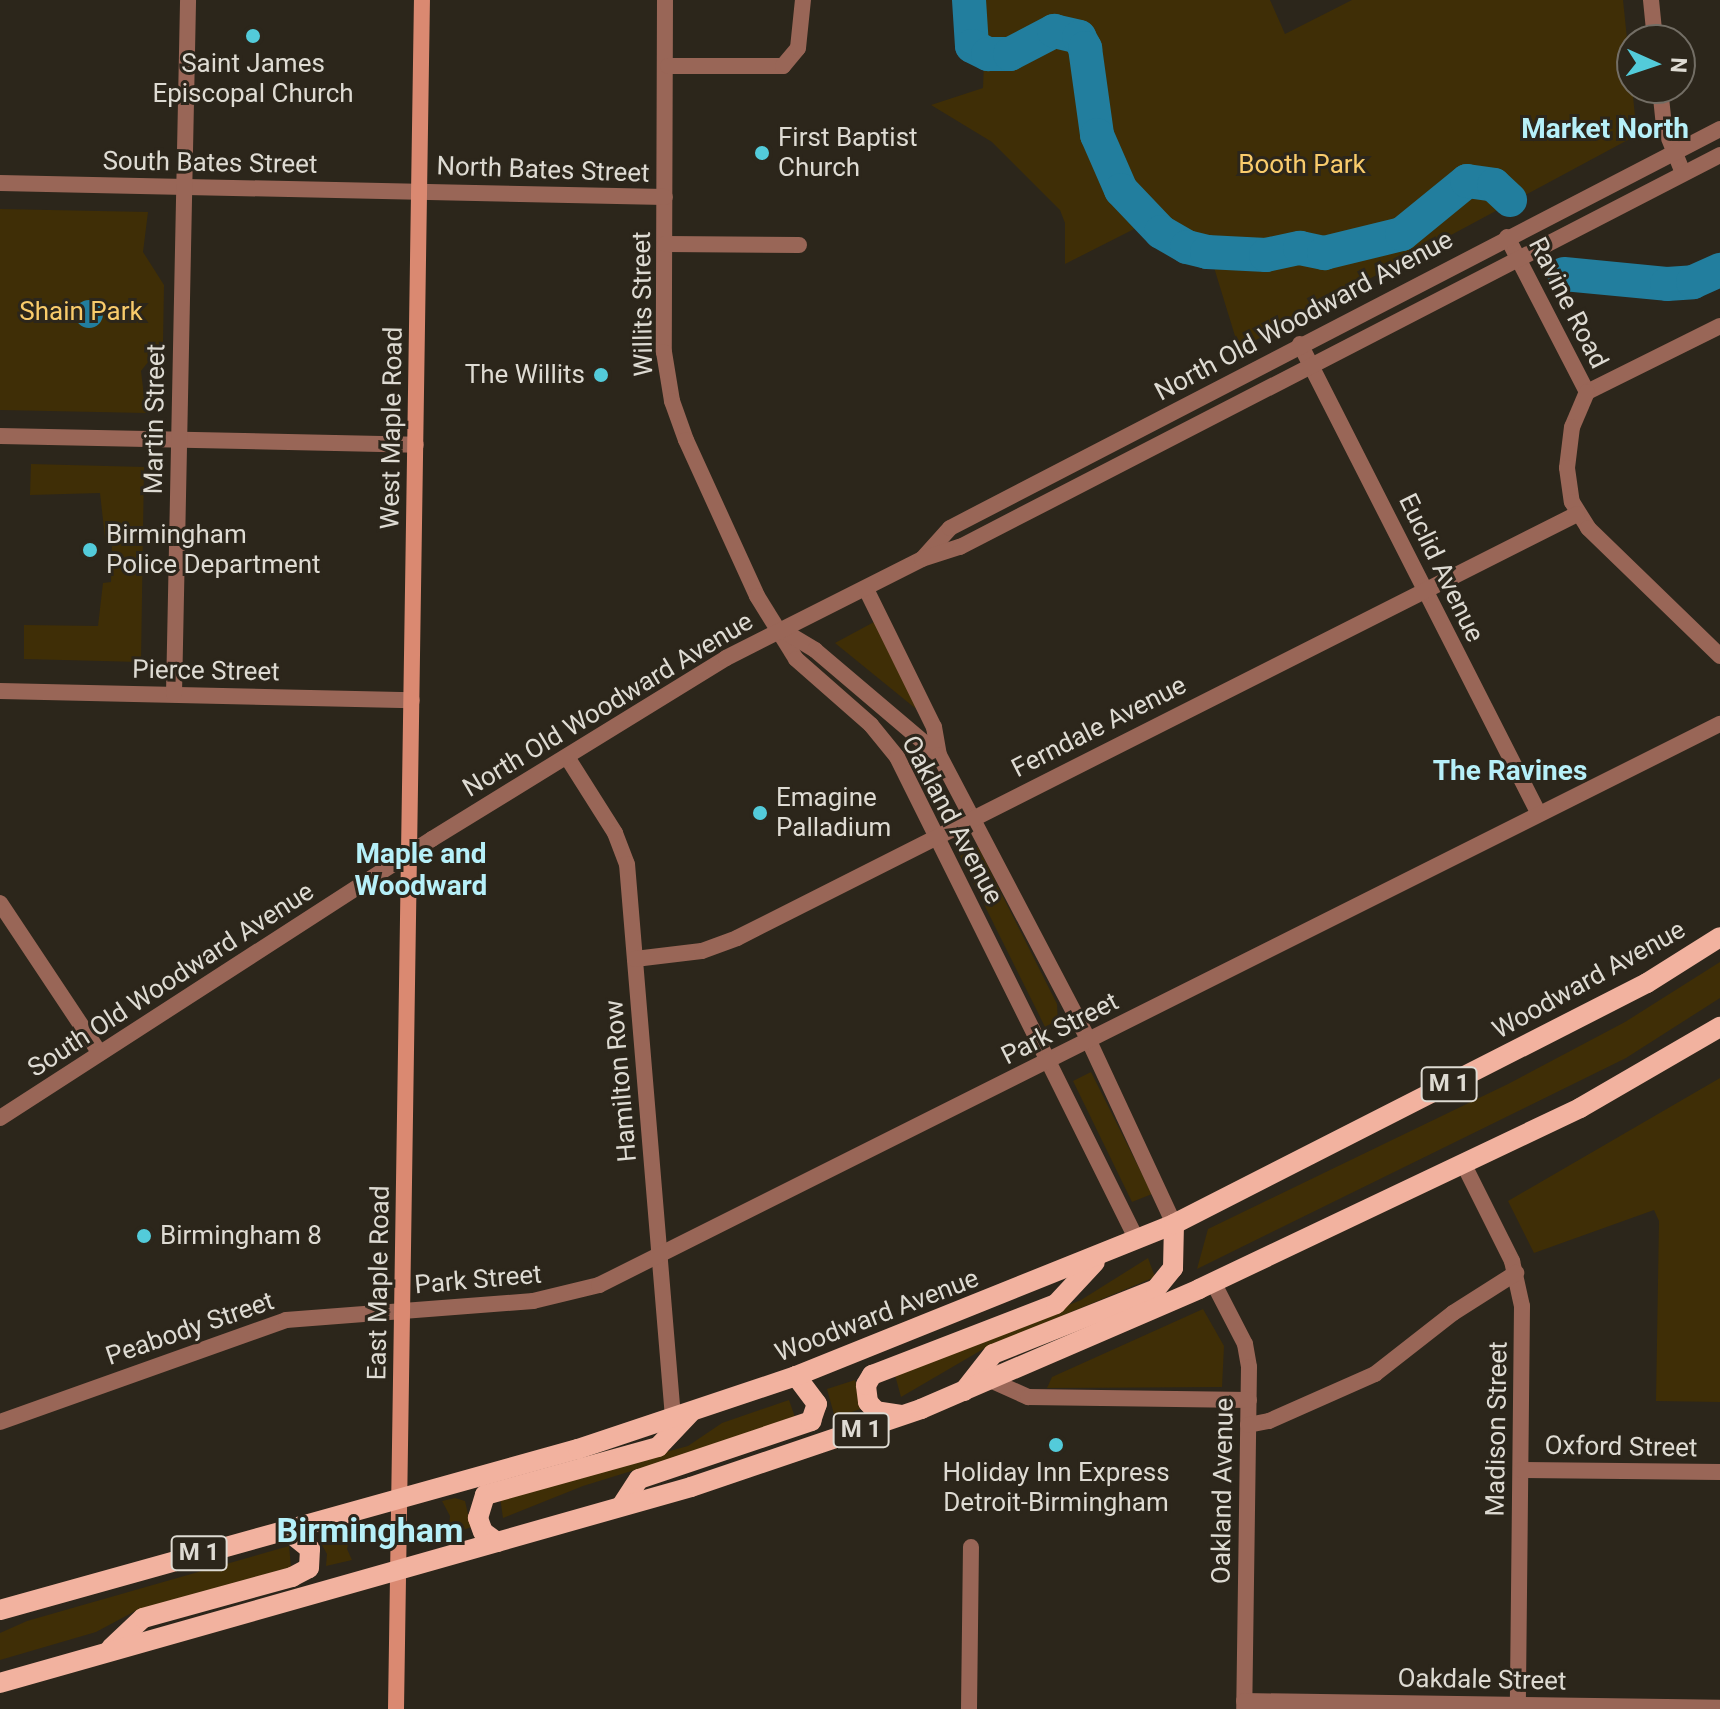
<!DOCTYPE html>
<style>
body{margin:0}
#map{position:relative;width:1720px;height:1709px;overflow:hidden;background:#2c261b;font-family:Roboto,sans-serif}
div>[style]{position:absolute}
.green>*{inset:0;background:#3f2e06}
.water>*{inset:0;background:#227e9e}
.round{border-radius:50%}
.river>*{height:34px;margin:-17px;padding:0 17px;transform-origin:17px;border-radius:17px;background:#227e9e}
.minor>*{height:16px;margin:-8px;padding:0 8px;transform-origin:8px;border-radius:8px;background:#996657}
.tertiary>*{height:16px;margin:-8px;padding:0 8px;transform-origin:8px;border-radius:8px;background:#996657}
.secondary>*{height:16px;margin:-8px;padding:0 8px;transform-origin:8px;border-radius:8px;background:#da8971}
.primary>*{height:20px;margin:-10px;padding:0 10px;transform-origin:10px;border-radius:10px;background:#f2b29f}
.dots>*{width:22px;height:22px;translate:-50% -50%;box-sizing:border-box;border:4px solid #2c261b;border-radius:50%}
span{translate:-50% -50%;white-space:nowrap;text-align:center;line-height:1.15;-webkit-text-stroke:6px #2c261b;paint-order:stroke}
.shield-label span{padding:2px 6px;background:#2c261b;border:2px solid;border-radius:6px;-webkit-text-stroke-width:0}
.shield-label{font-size:24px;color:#dedbd3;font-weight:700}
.poi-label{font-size:26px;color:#dedbd3}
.left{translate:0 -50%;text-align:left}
.right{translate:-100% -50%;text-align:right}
.street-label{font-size:26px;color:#dedbd3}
.park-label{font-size:26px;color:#f9cb6b}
.neighbourhood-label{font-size:28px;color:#b6f0f9;font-weight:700}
.district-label{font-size:34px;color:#b6f0f9;font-weight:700}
.north{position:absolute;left:1616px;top:24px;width:80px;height:80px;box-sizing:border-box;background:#2c261b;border:2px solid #736e65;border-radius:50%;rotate:93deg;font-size:22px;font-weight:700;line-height:32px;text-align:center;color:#dedbd3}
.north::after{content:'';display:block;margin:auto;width:28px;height:36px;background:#53cbda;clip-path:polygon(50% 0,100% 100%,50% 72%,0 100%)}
</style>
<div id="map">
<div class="green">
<i style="clip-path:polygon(973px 0,1270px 0,1285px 34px,1352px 0,1623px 0,1637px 135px,1239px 349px,1212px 261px,1194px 258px,1146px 223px,1065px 264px,1065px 223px,1060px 210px,992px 142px,931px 105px,983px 88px,986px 11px)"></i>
<i style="clip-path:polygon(0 209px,148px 212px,143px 252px,164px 285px,163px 343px,141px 371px,146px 413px,0 410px)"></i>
<i style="clip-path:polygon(31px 464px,144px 467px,141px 662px,24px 659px,24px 625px,98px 626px,103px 583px,111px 582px,112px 539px,105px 538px,100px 493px,30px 495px)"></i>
<i style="clip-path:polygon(874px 622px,916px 705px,915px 708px,835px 643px)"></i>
<i style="clip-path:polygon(978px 847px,1057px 1004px,1058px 1022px,1046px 1029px,960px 856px)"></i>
<i style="clip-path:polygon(1720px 962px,1720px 998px,1626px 1058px,1197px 1269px,1208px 1229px,1508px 1084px,1625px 1022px)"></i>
<i style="clip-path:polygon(1091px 1072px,1152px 1194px,1132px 1202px,1073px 1081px)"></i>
<i style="clip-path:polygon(1720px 1078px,1720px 1402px,1656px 1401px,1659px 1221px,1654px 1210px,1534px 1253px,1508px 1201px)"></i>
<i style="clip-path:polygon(1148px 1258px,1155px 1277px,985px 1348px,901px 1397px,895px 1375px,1081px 1300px)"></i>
<i style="clip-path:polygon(1203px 1309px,1224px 1346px,1222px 1387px,1047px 1388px,1052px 1377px)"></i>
<i style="clip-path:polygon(855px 1380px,863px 1408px,835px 1418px,827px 1389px)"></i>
<i style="clip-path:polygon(789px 1400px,796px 1420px,583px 1486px,503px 1518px,500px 1497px,688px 1446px,722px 1423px)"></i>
<i style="clip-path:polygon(455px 1498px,465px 1501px,471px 1527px,448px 1536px,450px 1516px,442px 1501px)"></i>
<i style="clip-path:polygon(352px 1527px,347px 1549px,352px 1560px,326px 1566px,327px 1554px,318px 1538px)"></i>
<i style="clip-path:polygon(289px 1546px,291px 1567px,139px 1609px,96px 1632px,0 1660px,0 1633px,27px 1621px)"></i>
</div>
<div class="water">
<i class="round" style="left:75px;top:300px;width:28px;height:28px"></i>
</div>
<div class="river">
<i style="left:969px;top:0;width:46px;rotate:86.3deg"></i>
<i style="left:972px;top:46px;width:18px;rotate:27deg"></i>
<i style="left:988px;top:54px;width:22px"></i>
<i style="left:1010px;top:54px;width:50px;rotate:-27.6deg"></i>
<i style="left:1054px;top:31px;width:26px;rotate:13deg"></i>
<i style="left:1079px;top:37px;width:13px;rotate:61deg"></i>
<i style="left:1085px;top:48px;width:88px;rotate:82.1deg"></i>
<i style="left:1097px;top:135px;width:60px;rotate:66.4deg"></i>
<i style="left:1121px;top:190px;width:58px;rotate:46.4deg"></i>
<i style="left:1161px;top:232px;width:30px;rotate:30deg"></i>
<i style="left:1187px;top:247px;width:21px;rotate:14deg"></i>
<i style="left:1207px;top:252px;width:59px;rotate:2.9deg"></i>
<i style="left:1266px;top:255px;width:35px;rotate:-12deg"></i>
<i style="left:1300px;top:248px;width:25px;rotate:12deg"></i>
<i style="left:1324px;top:253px;width:80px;rotate:-13.7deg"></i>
<i style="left:1402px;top:234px;width:84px;rotate:-39.2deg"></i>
<i style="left:1467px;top:181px;width:27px;rotate:8deg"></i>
<i style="left:1494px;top:185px;width:22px;rotate:43deg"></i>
<i style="left:1564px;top:274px;width:103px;rotate:5.5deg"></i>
<i style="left:1667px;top:284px;width:26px;rotate:-4deg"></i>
<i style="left:1693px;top:282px;width:30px;rotate:-24deg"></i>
</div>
<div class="minor">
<i style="left:665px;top:0;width:352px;rotate:90.2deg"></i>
<i style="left:664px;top:352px;width:50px;rotate:80.7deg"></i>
<i style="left:672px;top:401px;width:41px;rotate:70.3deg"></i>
<i style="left:686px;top:440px;width:171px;rotate:65.5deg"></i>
<i style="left:757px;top:596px;width:74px;rotate:58.2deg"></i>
<i style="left:796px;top:659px;width:100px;rotate:41.3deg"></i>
<i style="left:871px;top:725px;width:41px;rotate:50.9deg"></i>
<i style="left:897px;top:757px;width:539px;rotate:63.58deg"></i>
<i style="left:1651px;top:0;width:40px;rotate:84.3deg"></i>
<i style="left:668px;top:66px;width:115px"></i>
<i style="left:783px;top:66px;width:23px;rotate:-50deg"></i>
<i style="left:798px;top:48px;width:48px;rotate:-84.1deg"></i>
<i style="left:1660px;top:88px;width:38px;rotate:84deg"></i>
<i style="left:1664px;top:126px;width:51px;rotate:68deg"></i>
<i style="left:0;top:183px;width:665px;rotate:1.21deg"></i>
<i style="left:1507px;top:237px;width:174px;rotate:62.7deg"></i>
<i style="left:665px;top:244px;width:134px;rotate:0.4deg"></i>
<i style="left:1720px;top:326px;width:148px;rotate:153.6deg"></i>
<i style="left:1587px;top:392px;width:38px;rotate:113deg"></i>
<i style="left:1572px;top:427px;width:41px;rotate:97deg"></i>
<i style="left:1567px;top:468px;width:34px;rotate:82deg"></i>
<i style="left:1572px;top:502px;width:31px;rotate:58deg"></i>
<i style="left:1588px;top:528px;width:184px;rotate:44.1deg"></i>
<i style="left:1300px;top:344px;width:527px;rotate:63.05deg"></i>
<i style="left:0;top:436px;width:416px;rotate:1.2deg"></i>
<i style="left:866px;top:589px;width:154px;rotate:63.8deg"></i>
<i style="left:934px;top:727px;width:28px;rotate:80deg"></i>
<i style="left:782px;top:630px;width:39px;rotate:31deg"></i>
<i style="left:815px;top:650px;width:162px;rotate:40.3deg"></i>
<i style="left:939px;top:755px;width:323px;rotate:62.3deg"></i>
<i style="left:1089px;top:1041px;width:202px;rotate:65.1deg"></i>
<i style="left:0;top:691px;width:412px;rotate:1.3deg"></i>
<i style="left:174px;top:694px;width:694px;rotate:-88.84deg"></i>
<i style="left:567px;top:757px;width:90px;rotate:57.7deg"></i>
<i style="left:615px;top:833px;width:33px;rotate:69deg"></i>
<i style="left:627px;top:864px;width:556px;rotate:85.25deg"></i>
<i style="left:0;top:903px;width:179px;rotate:56.4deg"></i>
<i style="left:635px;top:959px;width:67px;rotate:-6.8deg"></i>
<i style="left:702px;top:951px;width:37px;rotate:-20deg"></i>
<i style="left:737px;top:938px;width:941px;rotate:-26.78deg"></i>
<i style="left:1463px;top:1163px;width:110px;rotate:63.4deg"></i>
<i style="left:1512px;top:1261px;width:46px;rotate:77.5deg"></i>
<i style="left:1522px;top:1306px;width:403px;rotate:90.6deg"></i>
<i style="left:1213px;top:1282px;width:70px;rotate:62.7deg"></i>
<i style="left:1245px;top:1344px;width:23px;rotate:80deg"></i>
<i style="left:1249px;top:1367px;width:342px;rotate:90.8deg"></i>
<i style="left:990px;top:1380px;width:42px;rotate:24.1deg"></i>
<i style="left:1028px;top:1397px;width:221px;rotate:0.8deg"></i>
<i style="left:0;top:1422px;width:304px;rotate:-19.6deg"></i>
<i style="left:286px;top:1320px;width:248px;rotate:-4.4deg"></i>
<i style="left:533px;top:1301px;width:68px;rotate:-13.6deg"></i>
<i style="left:599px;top:1285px;width:1254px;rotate:-26.59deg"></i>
<i style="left:1248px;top:1425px;width:21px;rotate:-11deg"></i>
<i style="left:1269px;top:1421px;width:116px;rotate:-23.9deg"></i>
<i style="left:1375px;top:1374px;width:99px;rotate:-38deg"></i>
<i style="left:1453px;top:1313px;width:75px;rotate:-32.4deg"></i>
<i style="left:1521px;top:1470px;width:199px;rotate:0.6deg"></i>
<i style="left:1244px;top:1701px;width:476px;rotate:0.8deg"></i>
<i style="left:969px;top:1709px;width:162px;rotate:-89.3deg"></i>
</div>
<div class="tertiary">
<i style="left:923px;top:558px;width:40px;rotate:-48deg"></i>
<i style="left:950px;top:528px;width:867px;rotate:-27.39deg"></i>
<i style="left:0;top:1118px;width:514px;rotate:-32.86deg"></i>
<i style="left:432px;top:839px;width:345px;rotate:-31.6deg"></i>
<i style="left:726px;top:658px;width:220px;rotate:-26.8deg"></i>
<i style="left:922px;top:559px;width:40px;rotate:-18deg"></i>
<i style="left:960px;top:547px;width:855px;rotate:-27.28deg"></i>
</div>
<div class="secondary">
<i style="left:396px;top:1709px;width:1709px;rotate:-89.13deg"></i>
</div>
<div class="primary">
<i style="left:964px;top:1391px;width:47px;rotate:-51.9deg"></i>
<i style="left:993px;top:1354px;width:175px;rotate:-21.7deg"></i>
<i style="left:1156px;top:1289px;width:27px;rotate:-51deg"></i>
<i style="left:1173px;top:1268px;width:44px;rotate:-88.7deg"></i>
<i style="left:901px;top:1415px;width:25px;rotate:-171deg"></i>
<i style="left:876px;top:1411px;width:12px;rotate:-132deg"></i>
<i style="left:868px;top:1402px;width:17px;rotate:-97deg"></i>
<i style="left:866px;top:1385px;width:12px;rotate:-59deg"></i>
<i style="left:872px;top:1375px;width:197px;rotate:-21.1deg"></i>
<i style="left:1056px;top:1304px;width:57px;rotate:-47.1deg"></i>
<i style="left:622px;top:1505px;width:31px;rotate:-57deg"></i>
<i style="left:639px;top:1479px;width:182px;rotate:-18.6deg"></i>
<i style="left:811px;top:1421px;width:18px;rotate:-71deg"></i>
<i style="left:817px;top:1404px;width:35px;rotate:-127deg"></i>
<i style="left:497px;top:1542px;width:17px;rotate:-144deg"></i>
<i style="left:483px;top:1532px;width:15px;rotate:-110deg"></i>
<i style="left:478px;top:1518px;width:24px;rotate:-73deg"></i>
<i style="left:485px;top:1495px;width:180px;rotate:-15.5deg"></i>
<i style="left:658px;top:1447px;width:47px;rotate:-46.7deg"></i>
<i style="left:0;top:1610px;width:600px;rotate:-15.57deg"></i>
<i style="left:578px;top:1449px;width:230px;rotate:-18.5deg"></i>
<i style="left:796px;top:1376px;width:407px;rotate:-21.9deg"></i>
<i style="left:1174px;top:1224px;width:531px;rotate:-27deg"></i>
<i style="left:1647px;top:983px;width:86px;rotate:-32.2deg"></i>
<i style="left:111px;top:1648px;width:44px;rotate:-43.2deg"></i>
<i style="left:143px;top:1618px;width:155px;rotate:-15.4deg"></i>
<i style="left:292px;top:1577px;width:19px;rotate:-28deg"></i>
<i style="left:309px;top:1568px;width:19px;rotate:-87deg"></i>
<i style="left:310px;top:1549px;width:32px;rotate:-141deg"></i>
<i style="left:0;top:1683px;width:718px;rotate:-15.84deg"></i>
<i style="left:691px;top:1487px;width:243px;rotate:-18.7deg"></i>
<i style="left:921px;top:1409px;width:303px;rotate:-23.3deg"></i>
<i style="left:1199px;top:1289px;width:422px;rotate:-25.4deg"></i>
<i style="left:1580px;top:1108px;width:162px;rotate:-30.1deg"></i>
</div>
<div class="dots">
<i style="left:253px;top:36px;background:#53cbda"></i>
<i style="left:762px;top:153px;background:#53cbda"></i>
<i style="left:601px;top:375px;background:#53cbda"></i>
<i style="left:90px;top:550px;background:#53cbda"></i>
<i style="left:760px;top:813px;background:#53cbda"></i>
<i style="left:144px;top:1236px;background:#53cbda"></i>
<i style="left:1056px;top:1445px;background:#53cbda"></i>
</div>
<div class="shield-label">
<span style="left:1449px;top:1084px">M 1</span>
<span style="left:861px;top:1430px">M 1</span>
<span style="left:199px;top:1553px">M 1</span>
</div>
<div class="poi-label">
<span style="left:253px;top:79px">Saint James<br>Episcopal Church</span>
<span class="left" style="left:778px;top:153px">First Baptist<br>Church</span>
<span class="right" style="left:585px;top:375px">The Willits</span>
<span class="left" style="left:106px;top:550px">Birmingham<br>Police Department</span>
<span class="left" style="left:776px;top:813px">Emagine<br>Palladium</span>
<span class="left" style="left:160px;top:1236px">Birmingham 8</span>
<span style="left:1056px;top:1488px">Holiday Inn Express<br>Detroit-Birmingham</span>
</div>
<div class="street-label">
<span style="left:210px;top:163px;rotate:1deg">South Bates Street</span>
<span style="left:543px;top:170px;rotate:2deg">North Bates Street</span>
<span style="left:1568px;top:303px;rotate:63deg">Ravine Road</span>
<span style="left:643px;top:304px;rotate:-91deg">Willits Street</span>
<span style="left:1304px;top:316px;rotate:-28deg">North Old Woodward Avenue</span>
<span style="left:155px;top:419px;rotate:-89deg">Martin Street</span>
<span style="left:392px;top:428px;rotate:-89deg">West Maple Road</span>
<span style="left:1441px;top:568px;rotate:64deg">Euclid Avenue</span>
<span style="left:206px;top:671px;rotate:1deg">Pierce Street</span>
<span style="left:608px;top:705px;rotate:-31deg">North Old Woodward Avenue</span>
<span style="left:1099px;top:727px;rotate:-27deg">Ferndale Avenue</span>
<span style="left:952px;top:820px;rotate:62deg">Oakland Avenue</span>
<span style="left:171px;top:980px;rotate:-33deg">South Old Woodward Avenue</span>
<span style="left:1589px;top:980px;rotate:-29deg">Woodward Avenue</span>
<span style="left:1060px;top:1029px;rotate:-27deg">Park Street</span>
<span style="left:621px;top:1081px;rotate:-95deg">Hamilton Row</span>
<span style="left:478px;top:1280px;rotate:-5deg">Park Street</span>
<span style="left:379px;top:1283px;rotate:-89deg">East Maple Road</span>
<span style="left:877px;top:1316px;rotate:-21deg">Woodward Avenue</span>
<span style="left:190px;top:1329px;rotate:-19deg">Peabody Street</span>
<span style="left:1497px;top:1429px;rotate:-89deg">Madison Street</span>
<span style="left:1621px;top:1447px;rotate:1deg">Oxford Street</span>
<span style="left:1223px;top:1491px;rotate:-89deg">Oakland Avenue</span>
<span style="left:1482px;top:1680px;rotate:1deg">Oakdale Street</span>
</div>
<div class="park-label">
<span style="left:1302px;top:165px">Booth Park</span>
<span style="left:81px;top:312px">Shain Park</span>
</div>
<div class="neighbourhood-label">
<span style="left:1605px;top:129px">Market North</span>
<span style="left:1510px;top:771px">The Ravines</span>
<span style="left:421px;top:870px">Maple and<br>Woodward</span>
</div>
<div class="district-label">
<span style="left:370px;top:1531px">Birmingham</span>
</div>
<div class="north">N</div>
</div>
